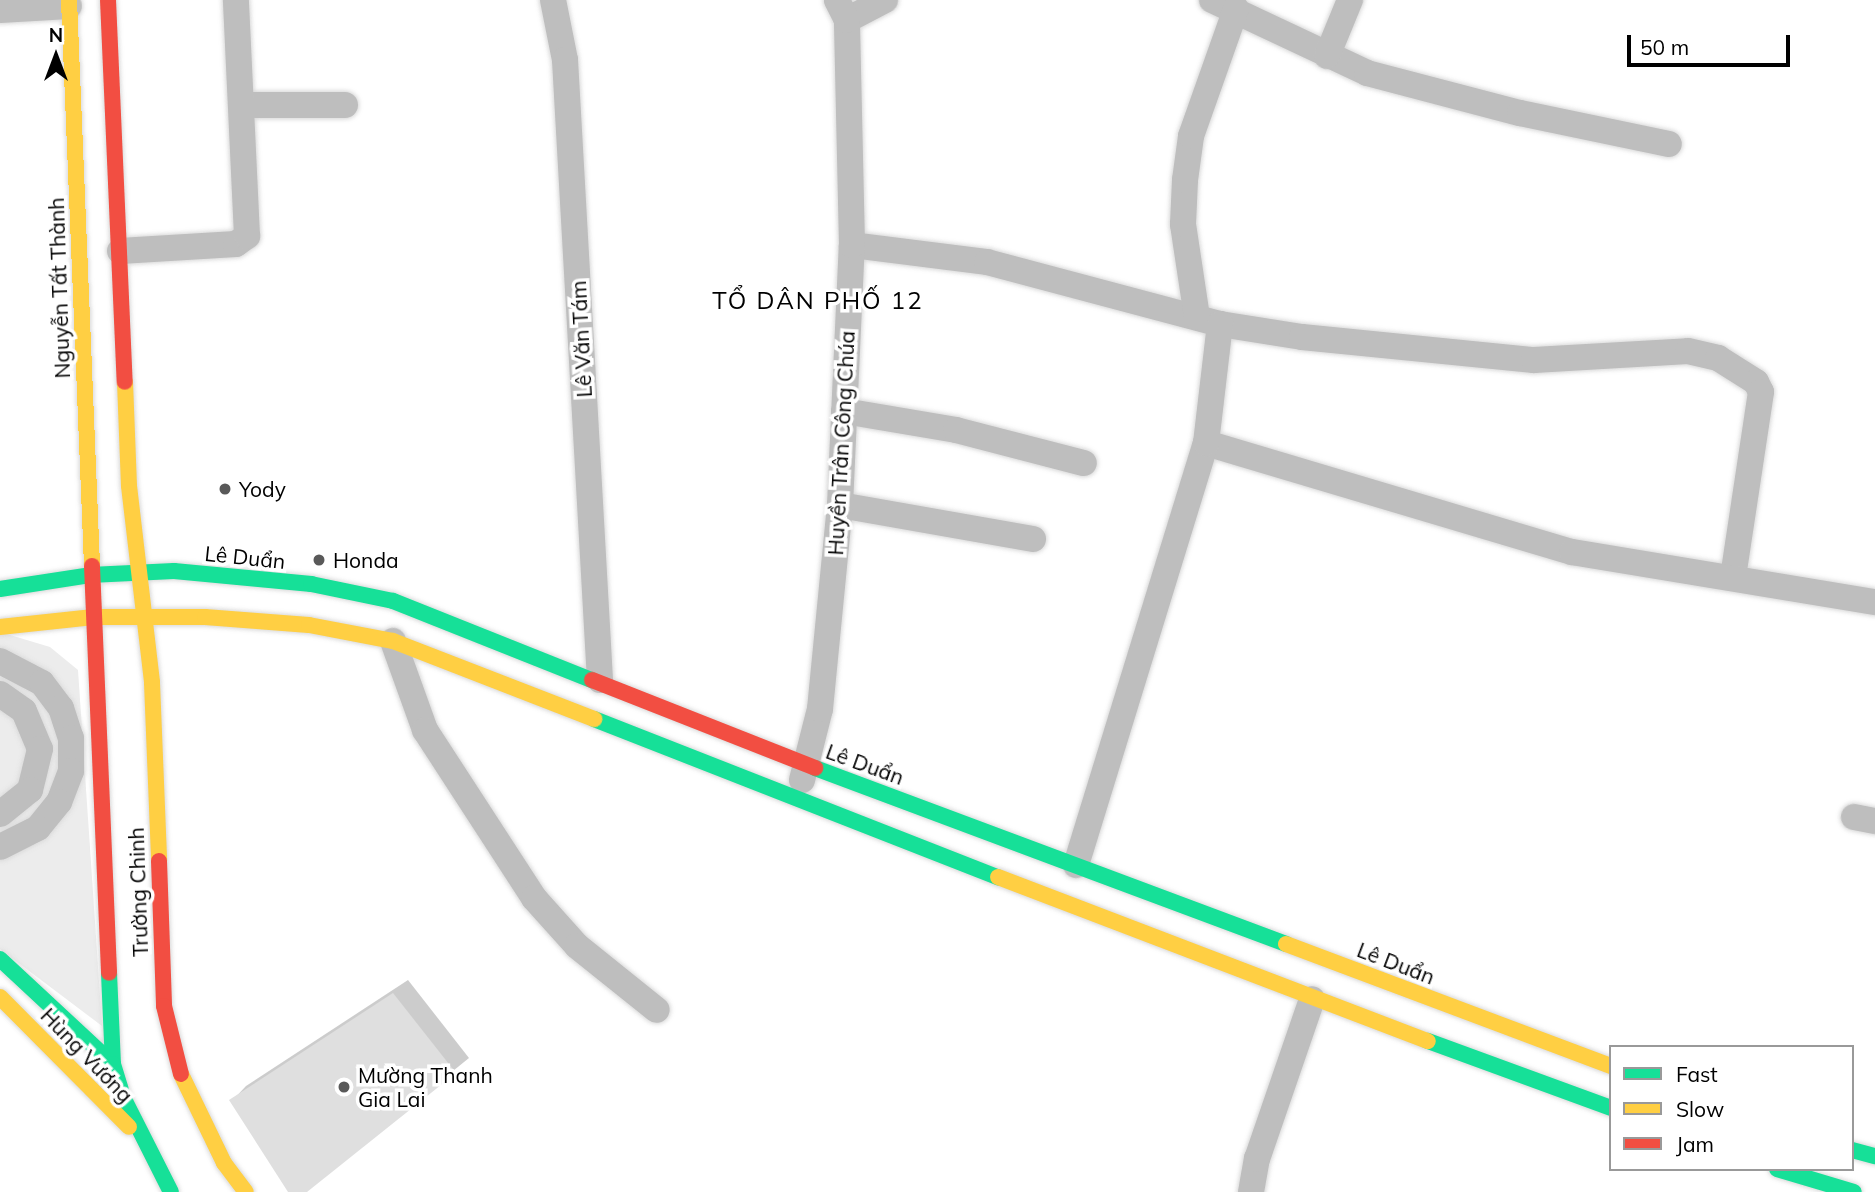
<!DOCTYPE html>
<meta charset="utf-8">
<style>
body{margin:0}
#map{position:relative;width:1875px;height:1192px;overflow:hidden;background:#fff;font-family:Mulish,sans-serif}
div>[style]{position:absolute}
.green>*{inset:0;background:#ececec}
.shadow>*{inset:0;background:#0003}
.building>*{inset:0;background:#dfdfdf}
.roads{filter:drop-shadow(0 0 2px #dbdbdb) drop-shadow(0 0 2px #dbdbdb)}
.street>*{height:26px;margin:-13px;padding:0 13px;transform-origin:13px;border-radius:13px;background:#bebebe}
.fast>*{height:16px;margin:-8px;padding:0 8px;transform-origin:8px;border-radius:8px;background:#16e098}
.slow>*{height:16px;margin:-8px;padding:0 8px;transform-origin:8px;border-radius:8px;background:#ffcf43}
.jam>*{height:16px;margin:-8px;padding:0 8px;transform-origin:8px;border-radius:8px;background:#f24e42}
.dots>*{width:19px;height:19px;translate:-50% -50%;box-sizing:border-box;border:4px solid #fff;border-radius:50%}
span{translate:-50% -50%;white-space:nowrap;text-align:center;line-height:1.15;-webkit-text-stroke:7px #fff;paint-order:stroke}
.street-label{font-size:21px;color:#000}
.poi-label{font-size:21px;color:#000}
.left{translate:0 -50%;text-align:left}
.quarter-label{font-size:24px;color:#000;letter-spacing:2px}
.legend{position:absolute;left:1609px;top:1045px;width:245px;height:126px;box-sizing:border-box;background:#fff;border:2px solid #999;margin:0;padding:9px 12px;list-style:none;font-size:21px;color:#000}
.legend li{display:flex;align-items:center;gap:14px;height:35px}
.legend b{width:35px;border:2px solid #999}
.north{position:absolute;left:21px;top:21px;width:70px;height:70px;-webkit-text-stroke:5px #fff;paint-order:stroke;rotate:0deg;font-size:19px;font-weight:700;line-height:28px;text-align:center;color:#000}
.north::after{content:'';display:block;margin:auto;width:24px;height:32px;background:#000;clip-path:polygon(50% 0,100% 100%,50% 72%,0 100%)}
.scale{position:absolute;left:1627px;top:35px;width:163px;height:32px;box-sizing:border-box;border:4px solid #000;border-top:0;padding-left:9px;font-size:21px;line-height:24px;white-space:nowrap;color:#000;-webkit-text-stroke:5px #fff;paint-order:stroke}
</style>
<div id="map">
<div class="green">
<i style="clip-path:polygon(0 632px,50px 647px,78px 670px,102px 1026px,0 949px)"></i>
</div>
<div class="shadow">
<i style="clip-path:polygon(408px 980px,469px 1058px,304px 1192px,290px 1192px,232px 1101px,246px 1086px)"></i>
</div>
<div class="building">
<i style="clip-path:polygon(393px 993px,456px 1073px,307px 1192px,288px 1192px,229px 1100px)"></i>
</div>
<div class="roads">
<div class="street">
<i style="left:553px;top:0;width:61px;rotate:78.7deg"></i>
<i style="left:565px;top:60px;width:621px;rotate:86.77deg"></i>
<i style="left:1212px;top:0;width:171px;rotate:25.2deg"></i>
<i style="left:1367px;top:73px;width:158px;rotate:14.7deg"></i>
<i style="left:1520px;top:113px;width:152px;rotate:11.8deg"></i>
<i style="left:0;top:10px;width:69px;rotate:-3.3deg"></i>
<i style="left:847px;top:20px;width:43px;rotate:-27.8deg"></i>
<i style="left:1327px;top:56px;width:61px;rotate:-67.7deg"></i>
<i style="left:242px;top:105px;width:103px"></i>
<i style="left:852px;top:245px;width:136px;rotate:7.2deg"></i>
<i style="left:987px;top:262px;width:241px;rotate:14.9deg"></i>
<i style="left:1220px;top:324px;width:83px;rotate:9deg"></i>
<i style="left:1302px;top:337px;width:233px;rotate:5.7deg"></i>
<i style="left:1534px;top:360px;width:154px;rotate:-3.3deg"></i>
<i style="left:1688px;top:351px;width:31px;rotate:13deg"></i>
<i style="left:1718px;top:358px;width:45px;rotate:32.3deg"></i>
<i style="left:1756px;top:382px;width:11px;rotate:63deg"></i>
<i style="left:1761px;top:392px;width:187px;rotate:98.6deg"></i>
<i style="left:120px;top:251px;width:116px;rotate:-3.5deg"></i>
<i style="left:236px;top:244px;width:14px;rotate:-36deg"></i>
<i style="left:247px;top:236px;width:236px;rotate:-92.7deg"></i>
<i style="left:1197px;top:317px;width:94px;rotate:-98.6deg"></i>
<i style="left:1183px;top:224px;width:44px;rotate:-87.4deg"></i>
<i style="left:1185px;top:180px;width:44px;rotate:-82.2deg"></i>
<i style="left:1191px;top:136px;width:135px;rotate:-70.5deg"></i>
<i style="left:844px;top:411px;width:114px;rotate:9.6deg"></i>
<i style="left:956px;top:430px;width:132px;rotate:14.5deg"></i>
<i style="left:1206px;top:443px;width:382px;rotate:16.6deg"></i>
<i style="left:1572px;top:552px;width:307px;rotate:9.4deg"></i>
<i style="left:840px;top:505px;width:196px;rotate:10deg"></i>
<i style="left:393px;top:641px;width:95px;rotate:70.2deg"></i>
<i style="left:425px;top:730px;width:200px;rotate:57deg"></i>
<i style="left:534px;top:898px;width:64px;rotate:48.1deg"></i>
<i style="left:577px;top:946px;width:102px;rotate:38.7deg"></i>
<i style="left:0;top:661px;width:47px;rotate:27.6deg"></i>
<i style="left:42px;top:683px;width:31px;rotate:53deg"></i>
<i style="left:61px;top:708px;width:32px;rotate:72deg"></i>
<i style="left:71px;top:738px;width:33px;rotate:90deg"></i>
<i style="left:71px;top:771px;width:33px;rotate:111deg"></i>
<i style="left:59px;top:802px;width:33px;rotate:129deg"></i>
<i style="left:38px;top:828px;width:42px;rotate:153.4deg"></i>
<i style="left:0;top:694px;width:29px;rotate:35deg"></i>
<i style="left:24px;top:711px;width:41px;rotate:67.2deg"></i>
<i style="left:40px;top:749px;width:42px;rotate:103.7deg"></i>
<i style="left:30px;top:790px;width:38px;rotate:141deg"></i>
<i style="left:802px;top:780px;width:73px;rotate:-75.8deg"></i>
<i style="left:820px;top:709px;width:205px;rotate:-84.4deg"></i>
<i style="left:840px;top:505px;width:260px;rotate:-87.4deg"></i>
<i style="left:852px;top:245px;width:225px;rotate:-91.3deg"></i>
<i style="left:847px;top:20px;width:22px;rotate:-117deg"></i>
<i style="left:1854px;top:817px;width:21px;rotate:11deg"></i>
<i style="left:1076px;top:865px;width:442px;rotate:-72.9deg"></i>
<i style="left:1206px;top:443px;width:120px;rotate:-83.3deg"></i>
<i style="left:1251px;top:1192px;width:34px;rotate:-80deg"></i>
<i style="left:1257px;top:1159px;width:169px;rotate:-71deg"></i>
</div>
<div class="fast">
<i style="left:0;top:589px;width:91px;rotate:-8.8deg"></i>
<i style="left:90px;top:575px;width:84px;rotate:-2.7deg"></i>
<i style="left:174px;top:571px;width:138px;rotate:5.4deg"></i>
<i style="left:311px;top:584px;width:84px;rotate:11.7deg"></i>
<i style="left:393px;top:601px;width:214px;rotate:21.7deg"></i>
<i style="left:594px;top:719px;width:434px;rotate:21.4deg"></i>
<i style="left:815px;top:768px;width:503px;rotate:20.49deg"></i>
<i style="left:0;top:959px;width:154px;rotate:42.9deg"></i>
<i style="left:109px;top:973px;width:91px;rotate:87.5deg"></i>
<i style="left:113px;top:1064px;width:37px;rotate:73deg"></i>
<i style="left:124px;top:1099px;width:104px;rotate:63.2deg"></i>
<i style="left:1428px;top:1041px;width:195px;rotate:20.1deg"></i>
<i style="left:1852px;top:1150px;width:24px;rotate:15deg"></i>
<i style="left:1777px;top:1169px;width:80px;rotate:16.6deg"></i>
</div>
<div class="slow">
<i style="left:69px;top:0;width:566px;rotate:87.67deg"></i>
<i style="left:125px;top:382px;width:104px;rotate:87.8deg"></i>
<i style="left:129px;top:486px;width:198px;rotate:83.3deg"></i>
<i style="left:152px;top:683px;width:178px;rotate:87.7deg"></i>
<i style="left:0;top:627px;width:94px;rotate:-6.1deg"></i>
<i style="left:93px;top:617px;width:112px"></i>
<i style="left:205px;top:617px;width:104px;rotate:4.4deg"></i>
<i style="left:309px;top:625px;width:86px;rotate:10.8deg"></i>
<i style="left:393px;top:641px;width:216px;rotate:21.2deg"></i>
<i style="left:998px;top:877px;width:460px;rotate:20.9deg"></i>
<i style="left:1286px;top:944px;width:347px;rotate:20.6deg"></i>
<i style="left:0;top:997px;width:183px;rotate:45.2deg"></i>
<i style="left:181px;top:1074px;width:99px;rotate:64.2deg"></i>
<i style="left:224px;top:1163px;width:36px;rotate:53deg"></i>
</div>
<div class="jam">
<i style="left:108px;top:0;width:382px;rotate:87.5deg"></i>
<i style="left:92px;top:566px;width:407px;rotate:87.6deg"></i>
<i style="left:592px;top:680px;width:240px;rotate:21.5deg"></i>
<i style="left:159px;top:861px;width:145px;rotate:88deg"></i>
<i style="left:164px;top:1006px;width:70px;rotate:76deg"></i>
</div>
</div>
<div class="dots">
<i style="left:225px;top:489px;background:#595959"></i>
<i style="left:319px;top:560px;background:#595959"></i>
<i style="left:344px;top:1087px;background:#595959"></i>
</div>
<div class="street-label">
<span style="left:59px;top:288px;rotate:-92deg">Nguyễn Tất Thành</span>
<span style="left:581px;top:339px;rotate:-93deg">Lê Văn Tám</span>
<span style="left:841px;top:443px;rotate:-87deg">Huyền Trân Công Chúa</span>
<span style="left:245px;top:557px;rotate:6deg">Lê Duẩn</span>
<span style="left:865px;top:764px;rotate:20deg">Lê Duẩn</span>
<span style="left:138px;top:892px;rotate:-92deg">Trường Chinh</span>
<span style="left:1396px;top:963px;rotate:21deg">Lê Duẩn</span>
<span style="left:87px;top:1055px;rotate:46deg">Hùng Vương</span>
</div>
<div class="poi-label">
<span class="left" style="left:239px;top:489px">Yody</span>
<span class="left" style="left:333px;top:560px">Honda</span>
<span class="left" style="left:358px;top:1087px">Mường Thanh<br>Gia Lai</span>
</div>
<div class="quarter-label">
<span style="left:818px;top:301px">TỔ DÂN PHỐ 12</span>
</div>
<ul class="legend">
<li><b style="height:9px;background:#16e098"></b>Fast</li>
<li><b style="height:9px;background:#ffcf43"></b>Slow</li>
<li><b style="height:9px;background:#f24e42"></b>Jam</li>
</ul>
<div class="north">N</div>
<div class="scale">50 m</div>
</div>
